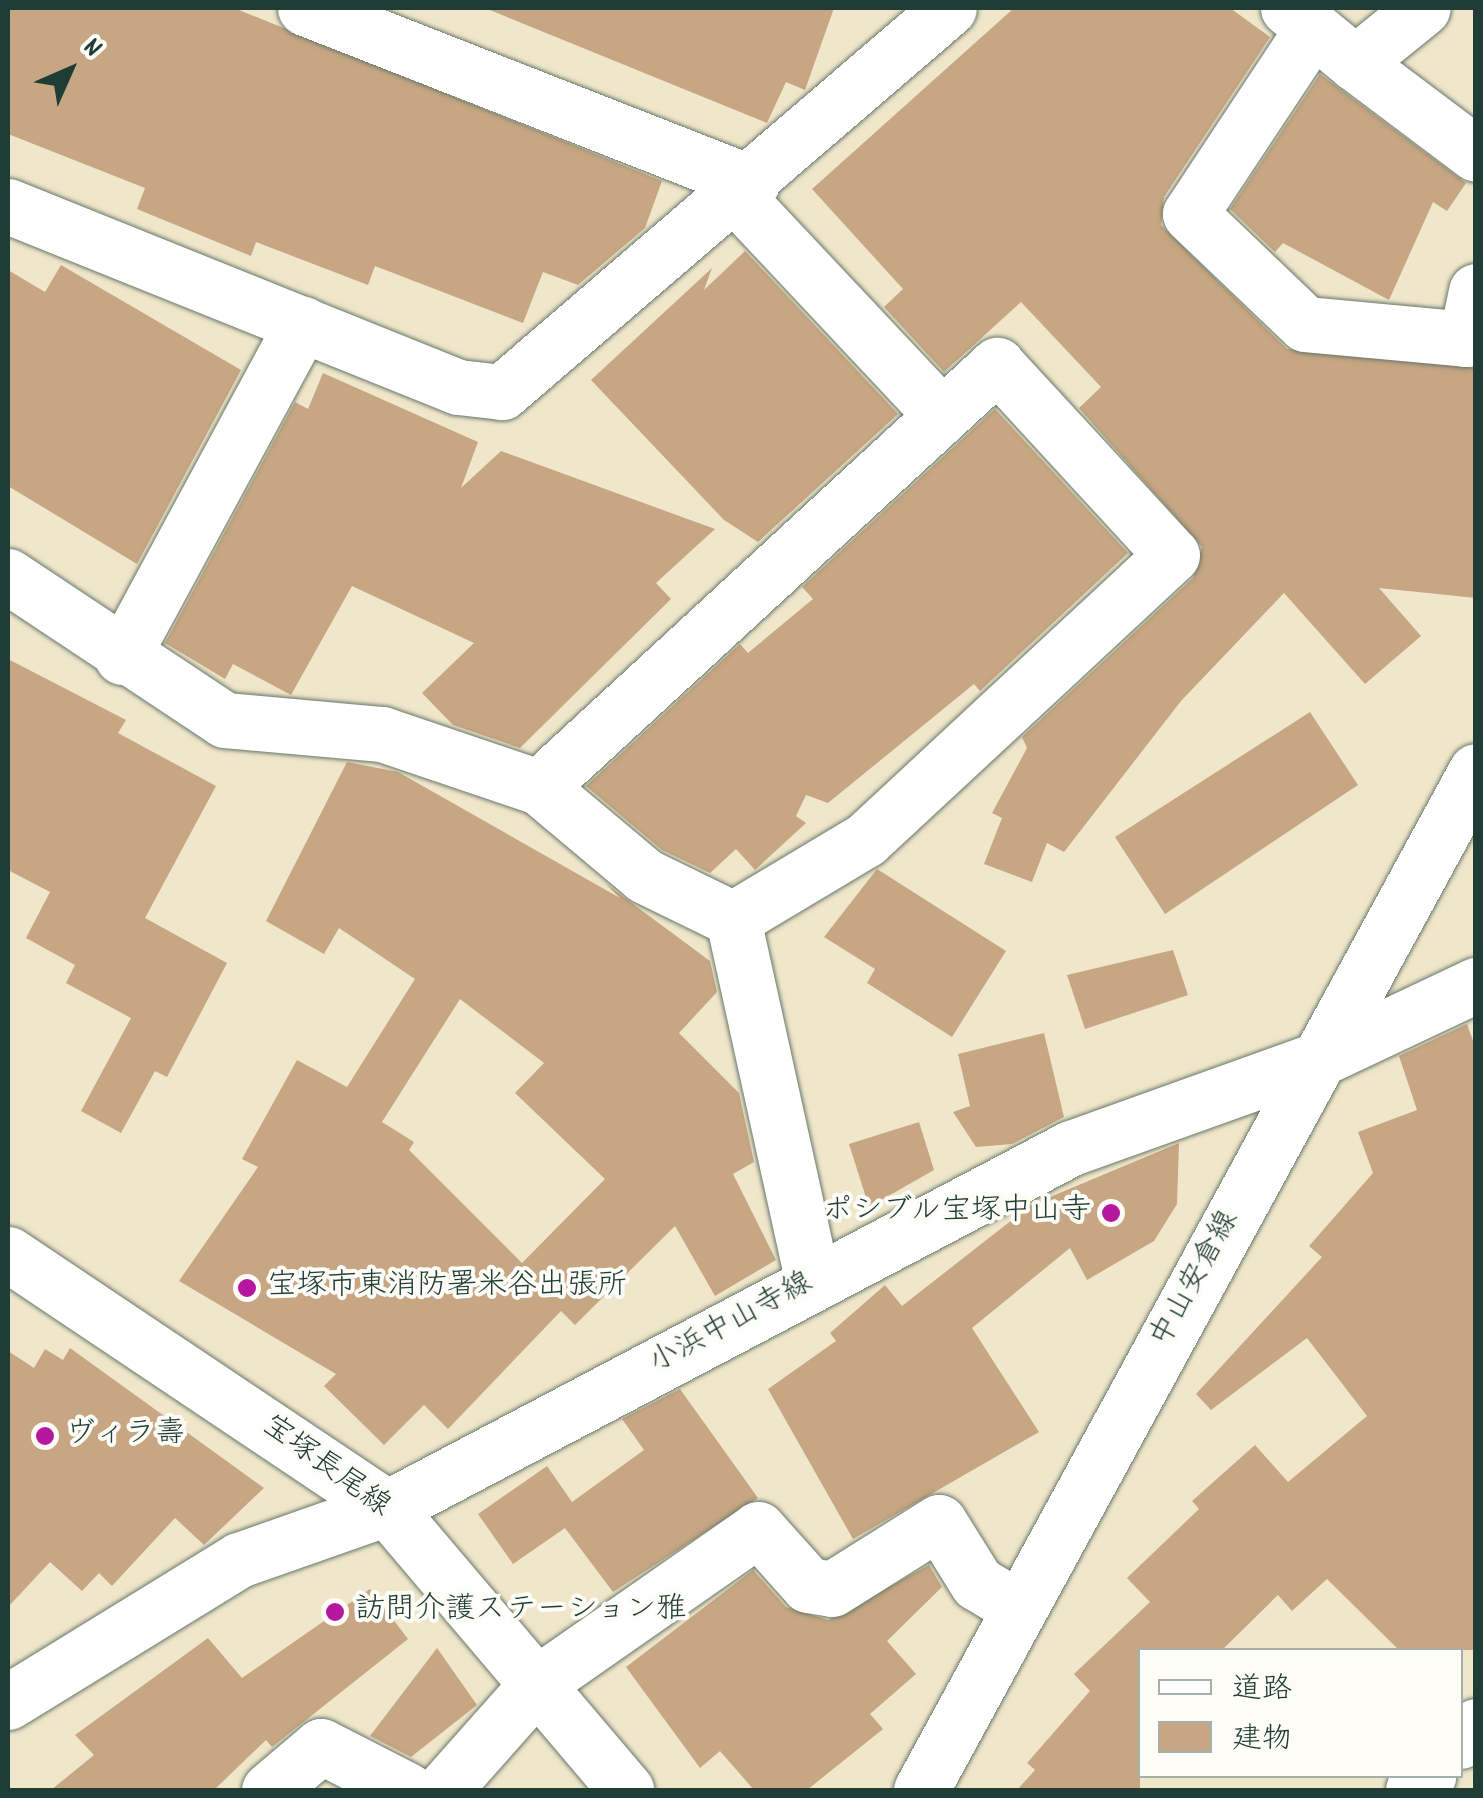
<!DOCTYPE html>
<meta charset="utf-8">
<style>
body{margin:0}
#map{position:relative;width:1483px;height:1798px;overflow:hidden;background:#f0e7cb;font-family:Dekko,"Klee One",sans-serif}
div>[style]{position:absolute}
.building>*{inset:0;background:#c6a683}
.roads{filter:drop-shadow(0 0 2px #687869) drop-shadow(0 0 2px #687869)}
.minor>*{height:55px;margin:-27.5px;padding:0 27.5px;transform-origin:27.5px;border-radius:27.5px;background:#fff}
.tertiary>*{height:55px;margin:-27.5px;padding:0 27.5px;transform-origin:27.5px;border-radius:27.5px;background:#fff}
.dots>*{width:28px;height:28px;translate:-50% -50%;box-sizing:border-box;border:5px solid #fdfcf7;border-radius:50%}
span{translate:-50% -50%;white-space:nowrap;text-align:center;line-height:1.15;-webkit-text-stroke:8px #fdfcf7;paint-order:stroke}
.poi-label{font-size:30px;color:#1f3d34}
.right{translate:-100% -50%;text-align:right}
.left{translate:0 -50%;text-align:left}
.street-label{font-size:30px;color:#1f3d34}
.frame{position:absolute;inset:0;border:10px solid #1f3d34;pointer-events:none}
.legend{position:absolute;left:1138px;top:1648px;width:325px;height:130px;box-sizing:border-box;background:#fdfcf7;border:2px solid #a4b0a9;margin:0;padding:12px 18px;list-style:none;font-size:30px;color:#1f3d34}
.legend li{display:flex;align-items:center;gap:20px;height:50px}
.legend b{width:50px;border:2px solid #a4b0a9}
.north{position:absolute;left:20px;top:20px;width:100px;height:100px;-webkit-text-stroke:8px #fdfcf7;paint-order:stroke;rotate:45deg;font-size:28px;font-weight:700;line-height:40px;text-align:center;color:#1f3d34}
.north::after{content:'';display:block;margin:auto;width:35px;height:45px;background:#1f3d34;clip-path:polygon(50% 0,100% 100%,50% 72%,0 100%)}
</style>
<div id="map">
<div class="building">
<i style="clip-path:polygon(8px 8px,234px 8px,662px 181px,645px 228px,578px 285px,543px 272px,523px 323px,375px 266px,368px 285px,256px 242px,251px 256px,137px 209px,145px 188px,8px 134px)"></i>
<i style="clip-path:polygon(485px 8px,834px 8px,805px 90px,786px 82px,767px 123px)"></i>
<i style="clip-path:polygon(1014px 8px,1230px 8px,1270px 37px,1164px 197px,1161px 225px,1287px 349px,1476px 368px,1476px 598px,1379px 588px,1421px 636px,1365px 684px,1284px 593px,1181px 701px,1064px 852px,1047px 843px,1032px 882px,984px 864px,1002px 818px,992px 813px,1027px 748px,1022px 737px,1193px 578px,1202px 547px,1079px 408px,1101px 387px,1021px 302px,944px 372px,884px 307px,903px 289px,812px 189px)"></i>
<i style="clip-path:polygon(1320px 74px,1466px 183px,1447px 211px,1433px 202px,1389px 300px,1283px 243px,1275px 252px,1230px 209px)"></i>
<i style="clip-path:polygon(745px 251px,898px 414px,758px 542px,724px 520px,591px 380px,712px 268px,704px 290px)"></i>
<i style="clip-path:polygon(61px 265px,241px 370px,137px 564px,8px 486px,8px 270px,45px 292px)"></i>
<i style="clip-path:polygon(323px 373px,478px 442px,461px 488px,501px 451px,715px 529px,656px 583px,671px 599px,520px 748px,453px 725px,422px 693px,474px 643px,352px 586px,291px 695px,233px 664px,225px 679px,165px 643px,295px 402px,308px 409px)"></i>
<i style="clip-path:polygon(995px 409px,1128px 553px,980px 691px,974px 684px,828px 803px,806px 795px,796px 816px,806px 823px,755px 870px,736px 849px,710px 873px,662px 850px,586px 786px,740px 644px,748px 653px,813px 599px,802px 587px)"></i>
<i style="clip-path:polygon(8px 659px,126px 720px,118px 733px,216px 786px,145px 918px,227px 963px,167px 1077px,155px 1071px,121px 1133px,81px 1111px,131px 1018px,66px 983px,75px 965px,26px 938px,50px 892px,8px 870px)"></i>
<i style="clip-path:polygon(1310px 712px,1358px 785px,1165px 914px,1115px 837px)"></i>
<i style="clip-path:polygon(evenodd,347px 762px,398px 772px,620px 898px,606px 884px,710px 961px,717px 992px,679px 1033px,739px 1093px,754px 1162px,733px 1174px,776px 1260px,715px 1296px,675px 1226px,575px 1325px,561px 1311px,448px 1429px,424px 1405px,384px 1445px,324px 1386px,336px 1374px,179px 1281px,258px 1167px,242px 1159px,297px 1060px,347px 1087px,415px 979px,339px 928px,324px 954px,266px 921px,347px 762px,460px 999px,544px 1063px,515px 1093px,605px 1179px,522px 1263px,409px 1150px,414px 1142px,382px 1122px,460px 999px)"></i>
<i style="clip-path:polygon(877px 869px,1006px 951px,952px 1037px,867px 983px,875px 969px,824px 937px)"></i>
<i style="clip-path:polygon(1173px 950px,1188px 995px,1085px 1029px,1067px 975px)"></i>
<i style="clip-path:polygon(1467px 1024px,1476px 1049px,1476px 1650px,1399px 1650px,1327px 1579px,1292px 1611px,1278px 1595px,1222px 1650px,1140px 1650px,1140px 1790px,1017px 1790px,1035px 1770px,1027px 1763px,1090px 1691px,1074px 1674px,1150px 1602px,1127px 1578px,1199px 1509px,1192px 1501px,1255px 1445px,1288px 1482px,1367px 1416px,1307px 1338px,1211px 1410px,1196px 1394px,1322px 1257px,1309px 1246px,1373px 1173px,1358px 1132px,1417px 1110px,1399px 1056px)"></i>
<i style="clip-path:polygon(1044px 1033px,1064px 1117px,1012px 1144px,976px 1147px,953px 1112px,970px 1106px,958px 1054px)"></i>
<i style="clip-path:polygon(919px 1122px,934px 1170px,869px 1207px,849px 1144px)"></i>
<i style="clip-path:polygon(1179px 1143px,1177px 1204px,1154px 1241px,1087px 1280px,1070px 1248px,972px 1328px,1039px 1432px,853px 1539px,768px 1389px,836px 1341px,830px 1333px,885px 1285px,902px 1306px,1031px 1205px)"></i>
<i style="clip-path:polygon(70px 1348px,264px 1488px,204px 1545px,175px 1518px,112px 1586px,99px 1573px,82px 1591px,50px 1562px,8px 1607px,8px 1351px,34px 1368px,45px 1349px,63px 1360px)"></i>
<i style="clip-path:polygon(680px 1389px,758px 1498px,613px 1592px,565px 1528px,513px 1564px,478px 1514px,547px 1466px,572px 1502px,644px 1450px,622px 1419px)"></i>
<i style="clip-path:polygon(929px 1565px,942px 1587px,887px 1641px,916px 1674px,870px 1714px,883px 1729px,807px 1790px,754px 1790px,720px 1751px,700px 1768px,626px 1667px,753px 1570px,786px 1607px,828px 1620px)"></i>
<i style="clip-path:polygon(370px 1589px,408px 1639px,272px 1747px,266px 1740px,214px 1790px,51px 1790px,94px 1755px,75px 1735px,208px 1638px,242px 1678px)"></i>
<i style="clip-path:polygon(437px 1648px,477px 1705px,411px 1757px,370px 1736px)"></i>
</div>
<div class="roads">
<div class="minor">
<i style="left:305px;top:8px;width:480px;rotate:21.4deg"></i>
<i style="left:1288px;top:8px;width:87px;rotate:39.4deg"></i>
<i style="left:1355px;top:63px;width:87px;rotate:-39deg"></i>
<i style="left:1311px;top:31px;width:219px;rotate:123.5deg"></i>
<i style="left:1190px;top:214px;width:159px;rotate:43.7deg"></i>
<i style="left:1305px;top:324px;width:162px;rotate:5.3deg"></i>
<i style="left:1466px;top:339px;width:49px;rotate:-78.2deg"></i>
<i style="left:1355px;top:63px;width:151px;rotate:36.9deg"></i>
<i style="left:737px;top:197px;width:294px;rotate:46.8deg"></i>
<i style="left:8px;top:206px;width:485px;rotate:21.9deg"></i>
<i style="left:458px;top:387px;width:44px;rotate:6.5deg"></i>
<i style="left:502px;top:392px;width:589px;rotate:-40.66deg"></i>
<i style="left:8px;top:576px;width:260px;rotate:33.6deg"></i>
<i style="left:225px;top:720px;width:158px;rotate:5.1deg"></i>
<i style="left:382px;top:734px;width:166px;rotate:18.7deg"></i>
<i style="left:539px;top:787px;width:138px;rotate:40deg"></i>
<i style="left:645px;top:876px;width:98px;rotate:26deg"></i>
<i style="left:733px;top:919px;width:373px;rotate:77.6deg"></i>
<i style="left:122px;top:657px;width:379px;rotate:-61.6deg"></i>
<i style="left:539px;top:787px;width:623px;rotate:-42.66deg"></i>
<i style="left:997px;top:365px;width:258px;rotate:47.4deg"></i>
<i style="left:1172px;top:555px;width:419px;rotate:137.1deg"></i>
<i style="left:865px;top:840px;width:154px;rotate:149.1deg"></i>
<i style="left:8px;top:1702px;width:271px;rotate:-31.6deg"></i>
<i style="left:239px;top:1560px;width:157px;rotate:-19.4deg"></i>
<i style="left:387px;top:1508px;width:773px;rotate:-27.76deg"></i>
<i style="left:1071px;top:1148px;width:261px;rotate:-19.7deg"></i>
<i style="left:1317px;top:1060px;width:176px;rotate:-25.3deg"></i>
<i style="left:1460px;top:1741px;width:22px;rotate:-43deg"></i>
<i style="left:269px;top:1790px;width:68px;rotate:-40.2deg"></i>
<i style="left:321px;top:1746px;width:97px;rotate:27.1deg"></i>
<i style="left:443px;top:1790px;width:144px;rotate:-48.4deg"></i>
<i style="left:539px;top:1682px;width:267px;rotate:-34.9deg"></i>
<i style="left:758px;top:1529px;width:75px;rotate:48.2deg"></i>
<i style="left:808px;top:1585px;width:24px;rotate:9deg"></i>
<i style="left:832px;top:1589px;width:126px;rotate:-32.1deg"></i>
<i style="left:939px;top:1522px;width:72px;rotate:58.1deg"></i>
<i style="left:977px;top:1583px;width:47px;rotate:31deg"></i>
<i style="left:1413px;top:1790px;width:21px;rotate:-43deg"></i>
</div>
<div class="tertiary">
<i style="left:8px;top:1254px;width:456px;rotate:33.8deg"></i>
<i style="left:387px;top:1508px;width:370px;rotate:49.7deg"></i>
<i style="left:921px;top:1790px;width:1160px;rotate:-61.43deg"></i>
</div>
</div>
<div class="dots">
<i style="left:1111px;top:1213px;background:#b5179e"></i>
<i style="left:247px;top:1288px;background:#b5179e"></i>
<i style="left:45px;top:1436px;background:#b5179e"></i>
<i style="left:335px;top:1612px;background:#b5179e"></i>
</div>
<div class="poi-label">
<span class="right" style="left:1091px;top:1213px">ポシブル宝塚中山寺</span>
<span class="left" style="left:267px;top:1288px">宝塚市東消防署米谷出張所</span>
<span class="left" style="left:65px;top:1436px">ヴィラ壽</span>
<span class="left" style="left:355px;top:1612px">訪問介護ステーション雅</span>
</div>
<div class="street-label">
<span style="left:1197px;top:1280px;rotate:-61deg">中山安倉線</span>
<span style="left:732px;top:1325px;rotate:-28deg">小浜中山寺線</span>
<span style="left:325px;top:1468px;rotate:36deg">宝塚長尾線</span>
</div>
<div class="frame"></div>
<ul class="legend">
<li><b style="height:12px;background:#fff"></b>道路</li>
<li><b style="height:28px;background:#c6a683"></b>建物</li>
</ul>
<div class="north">N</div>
</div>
